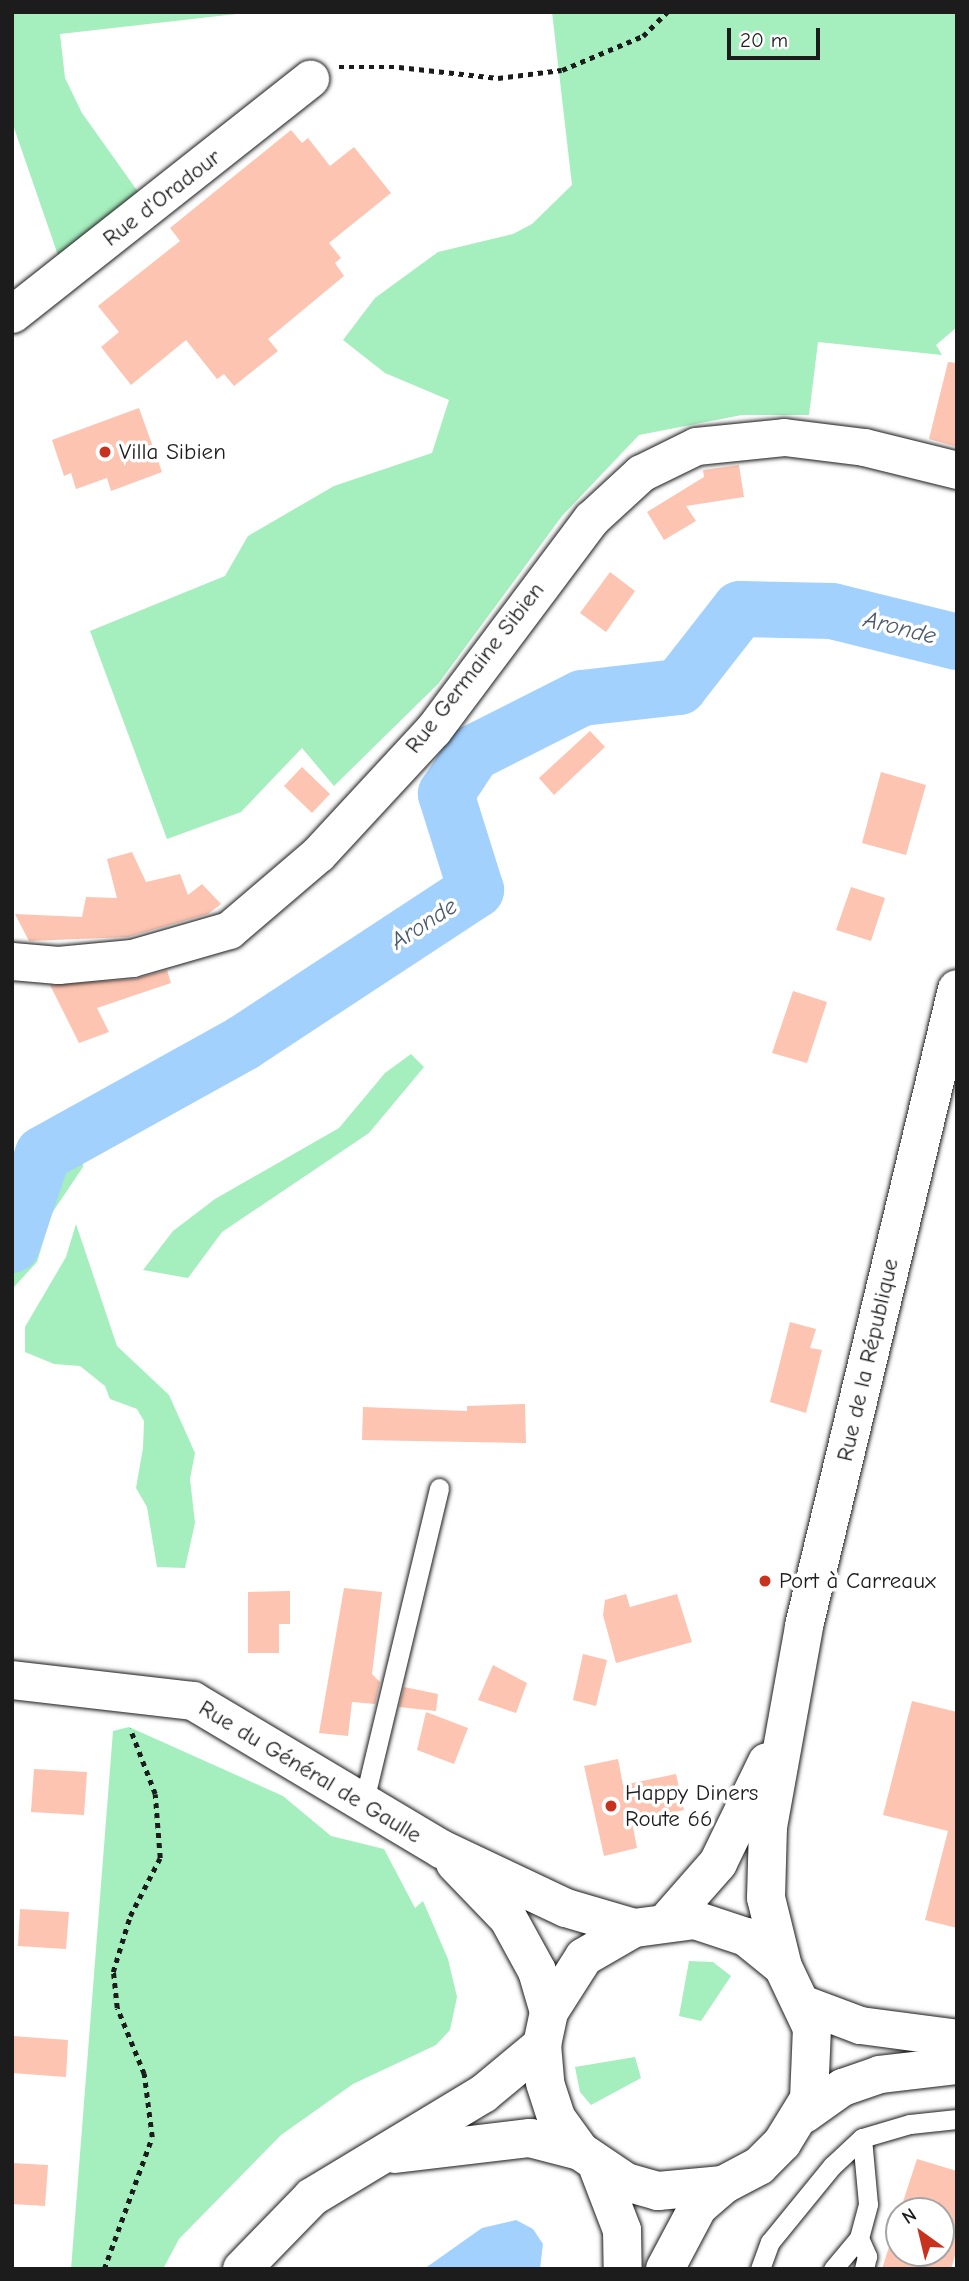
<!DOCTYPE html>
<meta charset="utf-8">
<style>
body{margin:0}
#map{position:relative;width:969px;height:2281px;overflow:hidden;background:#fff;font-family:"Comic Neue",sans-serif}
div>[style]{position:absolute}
.green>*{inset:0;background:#a5eebd}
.water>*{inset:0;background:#a2d1fe}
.river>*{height:56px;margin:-28px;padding:0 28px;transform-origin:28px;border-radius:28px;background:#a2d1fe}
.building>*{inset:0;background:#fdc4b1}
.path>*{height:4.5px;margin-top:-2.25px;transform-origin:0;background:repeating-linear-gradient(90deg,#1c1c1c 0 5px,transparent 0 10px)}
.roads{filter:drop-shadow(0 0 2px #1c1c1c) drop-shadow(0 0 2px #1c1c1c)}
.lane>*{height:19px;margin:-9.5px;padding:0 9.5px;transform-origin:9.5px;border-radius:9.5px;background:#fff}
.street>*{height:37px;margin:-18.5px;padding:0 18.5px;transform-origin:18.5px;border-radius:18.5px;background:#fff}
.secondary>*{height:38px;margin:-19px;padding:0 19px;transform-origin:19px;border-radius:19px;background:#fff}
.dots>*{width:19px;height:19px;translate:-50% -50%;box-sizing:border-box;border:4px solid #fff;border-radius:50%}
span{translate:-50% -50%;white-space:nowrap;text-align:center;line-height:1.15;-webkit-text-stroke:7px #fff;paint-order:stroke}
.street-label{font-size:23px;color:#1c1c1c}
.poi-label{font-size:23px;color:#1c1c1c}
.left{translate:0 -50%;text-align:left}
.water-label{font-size:24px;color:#4b5b6b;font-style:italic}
.frame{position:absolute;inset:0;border:14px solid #1c1c1c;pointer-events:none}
.north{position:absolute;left:885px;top:2197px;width:70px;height:70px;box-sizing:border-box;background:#fff;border:2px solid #a4a4a4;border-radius:50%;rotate:326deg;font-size:19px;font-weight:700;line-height:28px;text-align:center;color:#1c1c1c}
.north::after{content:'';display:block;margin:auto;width:24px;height:32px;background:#c8321e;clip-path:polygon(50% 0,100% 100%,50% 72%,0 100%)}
.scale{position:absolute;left:727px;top:28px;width:93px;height:32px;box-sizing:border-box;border:4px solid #1c1c1c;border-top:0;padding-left:9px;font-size:21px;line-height:24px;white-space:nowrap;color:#1c1c1c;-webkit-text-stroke:5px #fff;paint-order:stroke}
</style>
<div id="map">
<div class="green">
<i style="clip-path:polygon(12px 12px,254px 12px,60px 34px,65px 78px,82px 113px,141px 196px,59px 258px,12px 122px)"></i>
<i style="clip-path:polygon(552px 12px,957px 12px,957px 327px,936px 345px,942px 355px,818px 342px,809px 415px,742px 415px,639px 435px,562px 516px,438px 684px,334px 786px,302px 748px,241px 812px,167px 839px,90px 631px,225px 576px,248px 536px,334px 486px,432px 453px,449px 400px,385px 373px,343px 340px,375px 298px,438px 252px,513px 234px,532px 224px,572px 185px)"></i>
<i style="clip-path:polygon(411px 1054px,424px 1067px,369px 1133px,222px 1232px,188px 1278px,143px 1270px,173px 1231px,215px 1199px,339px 1128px,385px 1073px)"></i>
<i style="clip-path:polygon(62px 1125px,65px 1131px,28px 1181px,12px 1216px,22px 1160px,51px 1128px)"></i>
<i style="clip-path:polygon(72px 1159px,83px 1159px,83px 1167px,52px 1213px,37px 1262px,13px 1288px,12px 1270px,38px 1202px,56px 1168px)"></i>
<i style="clip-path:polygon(76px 1224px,117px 1346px,169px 1395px,195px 1453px,190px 1479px,195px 1523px,185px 1568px,157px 1567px,147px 1507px,136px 1488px,143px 1448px,144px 1421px,137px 1409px,110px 1399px,105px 1386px,80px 1366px,54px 1364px,25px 1352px,25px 1327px,66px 1257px)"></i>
<i style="clip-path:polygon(129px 1727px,283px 1796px,331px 1836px,384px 1849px,415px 1908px,423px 1901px,448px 1959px,457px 1997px,450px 2030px,436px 2045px,353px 2084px,281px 2135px,179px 2239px,163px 2269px,71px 2269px,113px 1731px)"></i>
<i style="clip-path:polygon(689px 1961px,713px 1962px,731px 1976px,701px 2021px,679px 2016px)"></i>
<i style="clip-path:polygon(635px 2057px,641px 2078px,591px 2105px,580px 2092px,575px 2067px)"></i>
</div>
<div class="water">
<i style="clip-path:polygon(516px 2220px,533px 2229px,543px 2244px,540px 2269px,424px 2269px,482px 2228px)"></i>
</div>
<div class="river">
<i style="left:12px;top:1245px;width:96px;rotate:-71.2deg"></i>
<i style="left:43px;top:1154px;width:229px;rotate:-29deg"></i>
<i style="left:243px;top:1043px;width:279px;rotate:-33.3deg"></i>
<i style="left:476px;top:890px;width:101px;rotate:-107.4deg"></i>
<i style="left:446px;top:794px;width:49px;rotate:-56.6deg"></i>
<i style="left:473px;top:753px;width:122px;rotate:-26.8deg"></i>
<i style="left:582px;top:698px;width:98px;rotate:-6.5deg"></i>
<i style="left:679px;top:687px;width:99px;rotate:-52deg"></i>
<i style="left:740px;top:609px;width:92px;rotate:1.2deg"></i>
<i style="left:832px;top:611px;width:129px;rotate:13.9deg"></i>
</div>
<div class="building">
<i style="clip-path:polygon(291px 130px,302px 143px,308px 138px,330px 166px,354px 147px,391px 193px,329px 243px,341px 258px,335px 263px,344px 276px,268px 339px,278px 351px,234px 386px,224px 374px,217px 379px,186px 340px,131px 385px,101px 347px,119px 332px,98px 306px,180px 241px,170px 228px)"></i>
<i style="clip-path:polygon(948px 362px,957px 363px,957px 447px,929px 439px)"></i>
<i style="clip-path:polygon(139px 408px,162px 472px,111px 491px,107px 478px,76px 489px,71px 473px,64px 476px,52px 440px)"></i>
<i style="clip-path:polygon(739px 465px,744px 497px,686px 506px,696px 521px,664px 540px,647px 512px,704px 477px,703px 470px)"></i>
<i style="clip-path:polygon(610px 572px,635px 591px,606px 632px,580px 613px)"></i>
<i style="clip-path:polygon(590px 731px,605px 747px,554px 795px,539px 778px)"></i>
<i style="clip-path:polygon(302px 767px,330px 794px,312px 813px,284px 786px)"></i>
<i style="clip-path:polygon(881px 772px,926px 785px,906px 855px,862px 843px)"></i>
<i style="clip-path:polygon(132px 852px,146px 882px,180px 874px,188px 895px,202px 884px,221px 904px,208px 914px,128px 937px,29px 941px,15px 914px,82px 917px,86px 897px,117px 898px,107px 859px)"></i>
<i style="clip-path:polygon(851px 887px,885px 898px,871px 941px,836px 930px)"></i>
<i style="clip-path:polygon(167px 970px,171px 983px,97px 1008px,109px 1032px,79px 1043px,50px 985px,134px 979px)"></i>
<i style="clip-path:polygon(793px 991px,827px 1002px,807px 1063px,772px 1053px)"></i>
<i style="clip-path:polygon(790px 1322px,816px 1329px,810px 1348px,822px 1350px,806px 1413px,770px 1402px)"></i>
<i style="clip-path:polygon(525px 1404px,526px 1443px,362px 1440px,363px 1407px,467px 1411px,467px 1406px)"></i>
<i style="clip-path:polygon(344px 1588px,382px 1592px,372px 1674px,380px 1682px,375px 1704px,352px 1702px,348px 1736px,319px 1733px)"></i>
<i style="clip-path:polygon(290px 1591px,290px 1624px,279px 1624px,279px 1653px,248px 1653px,248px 1592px)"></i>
<i style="clip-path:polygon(626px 1594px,630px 1607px,677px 1594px,692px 1642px,616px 1663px,603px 1615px,605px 1600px)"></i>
<i style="clip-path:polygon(583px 1654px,607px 1660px,596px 1706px,573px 1700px)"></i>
<i style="clip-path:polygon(493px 1665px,527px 1683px,516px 1713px,478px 1700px)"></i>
<i style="clip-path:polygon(404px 1687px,438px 1694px,436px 1711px,399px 1707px)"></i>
<i style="clip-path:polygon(912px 1701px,957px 1712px,957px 1928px,925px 1920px,948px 1831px,883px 1815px)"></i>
<i style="clip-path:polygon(426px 1712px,468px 1728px,454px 1764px,417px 1750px)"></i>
<i style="clip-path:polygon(618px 1759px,623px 1785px,676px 1774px,684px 1810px,632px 1821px,637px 1848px,604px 1856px,584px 1766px)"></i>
<i style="clip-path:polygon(34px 1769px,87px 1772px,84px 1815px,31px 1812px)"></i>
<i style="clip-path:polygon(20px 1909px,69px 1912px,66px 1949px,18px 1946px)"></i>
<i style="clip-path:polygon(12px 2036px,68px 2040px,66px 2077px,12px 2073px)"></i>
<i style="clip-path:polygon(917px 2159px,957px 2171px,957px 2249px,951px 2269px,882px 2269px,899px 2215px,899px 2253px,941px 2253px,941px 2211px,900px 2211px)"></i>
<i style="clip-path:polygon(12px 2163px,48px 2165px,45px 2206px,12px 2204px)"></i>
</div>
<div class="path">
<i style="left:339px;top:67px;width:60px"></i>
<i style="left:399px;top:67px;width:100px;rotate:6.3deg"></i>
<i style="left:498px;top:78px;width:64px;rotate:-7.1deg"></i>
<i style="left:562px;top:70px;width:88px;rotate:-22.8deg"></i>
<i style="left:643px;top:36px;width:34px;rotate:-45deg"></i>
<i style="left:104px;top:2269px;width:140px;rotate:-70deg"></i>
<i style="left:152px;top:2137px;width:64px;rotate:-97.2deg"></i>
<i style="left:144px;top:2074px;width:71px;rotate:-112.2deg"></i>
<i style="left:117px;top:2008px;width:36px;rotate:-96deg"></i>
<i style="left:113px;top:1972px;width:59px;rotate:-73.1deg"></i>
<i style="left:130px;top:1916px;width:65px;rotate:-62.7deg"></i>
<i style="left:160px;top:1858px;width:64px;rotate:-94.5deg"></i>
<i style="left:155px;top:1794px;width:70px;rotate:-111deg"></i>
</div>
<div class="roads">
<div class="lane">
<i style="left:363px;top:1805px;width:326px;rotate:-76.5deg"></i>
<i style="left:859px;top:2238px;width:20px;rotate:66deg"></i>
<i style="left:867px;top:2256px;width:13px;rotate:103deg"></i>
<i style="left:760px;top:2269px;width:29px;rotate:-70deg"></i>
<i style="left:770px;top:2242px;width:98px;rotate:-50.8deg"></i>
<i style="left:832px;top:2166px;width:41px;rotate:-43deg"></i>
<i style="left:862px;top:2138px;width:50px;rotate:-16.3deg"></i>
<i style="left:910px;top:2124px;width:47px;rotate:-6.1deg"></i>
<i style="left:833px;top:2269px;width:40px;rotate:-50deg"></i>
<i style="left:859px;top:2238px;width:35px;rotate:-75deg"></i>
<i style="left:868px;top:2204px;width:66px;rotate:-95.2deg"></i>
</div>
<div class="street">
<i style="left:12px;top:314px;width:380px;rotate:-38.3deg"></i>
<i style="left:12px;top:961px;width:46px;rotate:5deg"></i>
<i style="left:58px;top:965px;width:74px;rotate:-5.4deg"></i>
<i style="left:132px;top:958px;width:101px;rotate:-16.1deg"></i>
<i style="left:229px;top:930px;width:117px;rotate:-40.5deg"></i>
<i style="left:318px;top:854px;width:169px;rotate:-47.2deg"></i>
<i style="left:433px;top:730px;width:264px;rotate:-53.2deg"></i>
<i style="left:591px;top:519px;width:68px;rotate:-42.6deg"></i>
<i style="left:641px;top:473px;width:61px;rotate:-26.1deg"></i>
<i style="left:696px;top:446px;width:88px;rotate:-5.8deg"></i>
<i style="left:784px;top:437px;width:81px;rotate:7.1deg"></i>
<i style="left:864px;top:447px;width:96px;rotate:13.9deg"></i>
<i style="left:804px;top:2004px;width:60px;rotate:20.6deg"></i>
<i style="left:860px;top:2025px;width:98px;rotate:7.6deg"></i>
<i style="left:804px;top:2114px;width:47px;rotate:-35.4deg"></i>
<i style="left:842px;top:2087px;width:39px;rotate:-19deg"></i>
<i style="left:879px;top:2074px;width:79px;rotate:-6.6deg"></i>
</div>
<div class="secondary">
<i style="left:12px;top:1680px;width:182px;rotate:6.6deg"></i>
<i style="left:193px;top:1701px;width:289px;rotate:30.8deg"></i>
<i style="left:441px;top:1849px;width:138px;rotate:25.3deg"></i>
<i style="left:566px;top:1908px;width:71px;rotate:16.4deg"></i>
<i style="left:455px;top:1863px;width:76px;rotate:46.1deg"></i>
<i style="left:508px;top:1918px;width:60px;rotate:61.3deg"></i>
<i style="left:537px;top:1971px;width:43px;rotate:73.7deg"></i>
<i style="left:668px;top:1920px;width:76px;rotate:-48.7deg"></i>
<i style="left:718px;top:1863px;width:112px;rotate:-64.1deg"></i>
<i style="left:783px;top:1967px;width:48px;rotate:-141deg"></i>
<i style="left:746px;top:1937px;width:54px;rotate:-161.6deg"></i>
<i style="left:695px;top:1920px;width:62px;rotate:172.5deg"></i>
<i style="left:634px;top:1928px;width:58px;rotate:149.9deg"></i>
<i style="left:584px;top:1957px;width:65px;rotate:122.5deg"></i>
<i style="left:549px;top:2012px;width:34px;rotate:102deg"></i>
<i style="left:542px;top:2045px;width:38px;rotate:85deg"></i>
<i style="left:545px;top:2083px;width:38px;rotate:72deg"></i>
<i style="left:557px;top:2119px;width:39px;rotate:54deg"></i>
<i style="left:580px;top:2151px;width:55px;rotate:34deg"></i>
<i style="left:626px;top:2182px;width:33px;rotate:16deg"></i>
<i style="left:658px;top:2191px;width:65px;rotate:-5.3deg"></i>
<i style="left:723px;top:2185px;width:41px;rotate:-27.8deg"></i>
<i style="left:759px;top:2166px;width:33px;rotate:-45deg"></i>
<i style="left:782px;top:2143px;width:52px;rotate:-58.5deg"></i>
<i style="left:809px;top:2099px;width:71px;rotate:-87.6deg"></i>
<i style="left:812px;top:2028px;width:68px;rotate:-115.4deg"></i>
<i style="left:783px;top:1967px;width:71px;rotate:-103.8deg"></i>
<i style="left:766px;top:1898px;width:71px;rotate:-88.4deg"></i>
<i style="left:768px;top:1827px;width:204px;rotate:-79.8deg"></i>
<i style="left:804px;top:1626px;width:655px;rotate:-76.49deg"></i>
<i style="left:395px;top:2154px;width:136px;rotate:-6.8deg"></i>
<i style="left:530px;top:2138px;width:52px;rotate:14.6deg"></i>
<i style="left:597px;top:2165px;width:70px;rotate:69deg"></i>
<i style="left:622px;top:2230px;width:39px;rotate:89deg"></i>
<i style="left:242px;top:2269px;width:100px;rotate:-45.8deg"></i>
<i style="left:312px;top:2197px;width:200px;rotate:-31.1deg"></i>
<i style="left:483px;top:2094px;width:77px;rotate:-39.7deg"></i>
<i style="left:665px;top:2269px;width:70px;rotate:-62deg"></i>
<i style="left:698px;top:2207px;width:33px;rotate:-41deg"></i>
</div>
</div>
<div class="dots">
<i style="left:105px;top:452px;background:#c8321e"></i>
<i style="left:765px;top:1581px;background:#c8321e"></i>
<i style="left:611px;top:1806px;background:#c8321e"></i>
</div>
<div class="street-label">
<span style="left:162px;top:198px;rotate:-38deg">Rue d'Oradour</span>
<span style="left:475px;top:668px;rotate:-52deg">Rue Germaine Sibien</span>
<span style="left:868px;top:1360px;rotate:-77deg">Rue de la République</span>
<span style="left:310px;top:1772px;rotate:31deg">Rue du Général de Gaulle</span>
</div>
<div class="poi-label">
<span class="left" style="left:119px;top:452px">Villa Sibien</span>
<span class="left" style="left:779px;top:1581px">Port à Carreaux</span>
<span class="left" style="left:625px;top:1806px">Happy Diners<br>Route 66</span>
</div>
<div class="water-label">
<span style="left:900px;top:628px;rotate:14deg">Aronde</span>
<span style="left:424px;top:924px;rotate:-33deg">Aronde</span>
</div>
<div class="frame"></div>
<div class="north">N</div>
<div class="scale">20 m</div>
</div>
